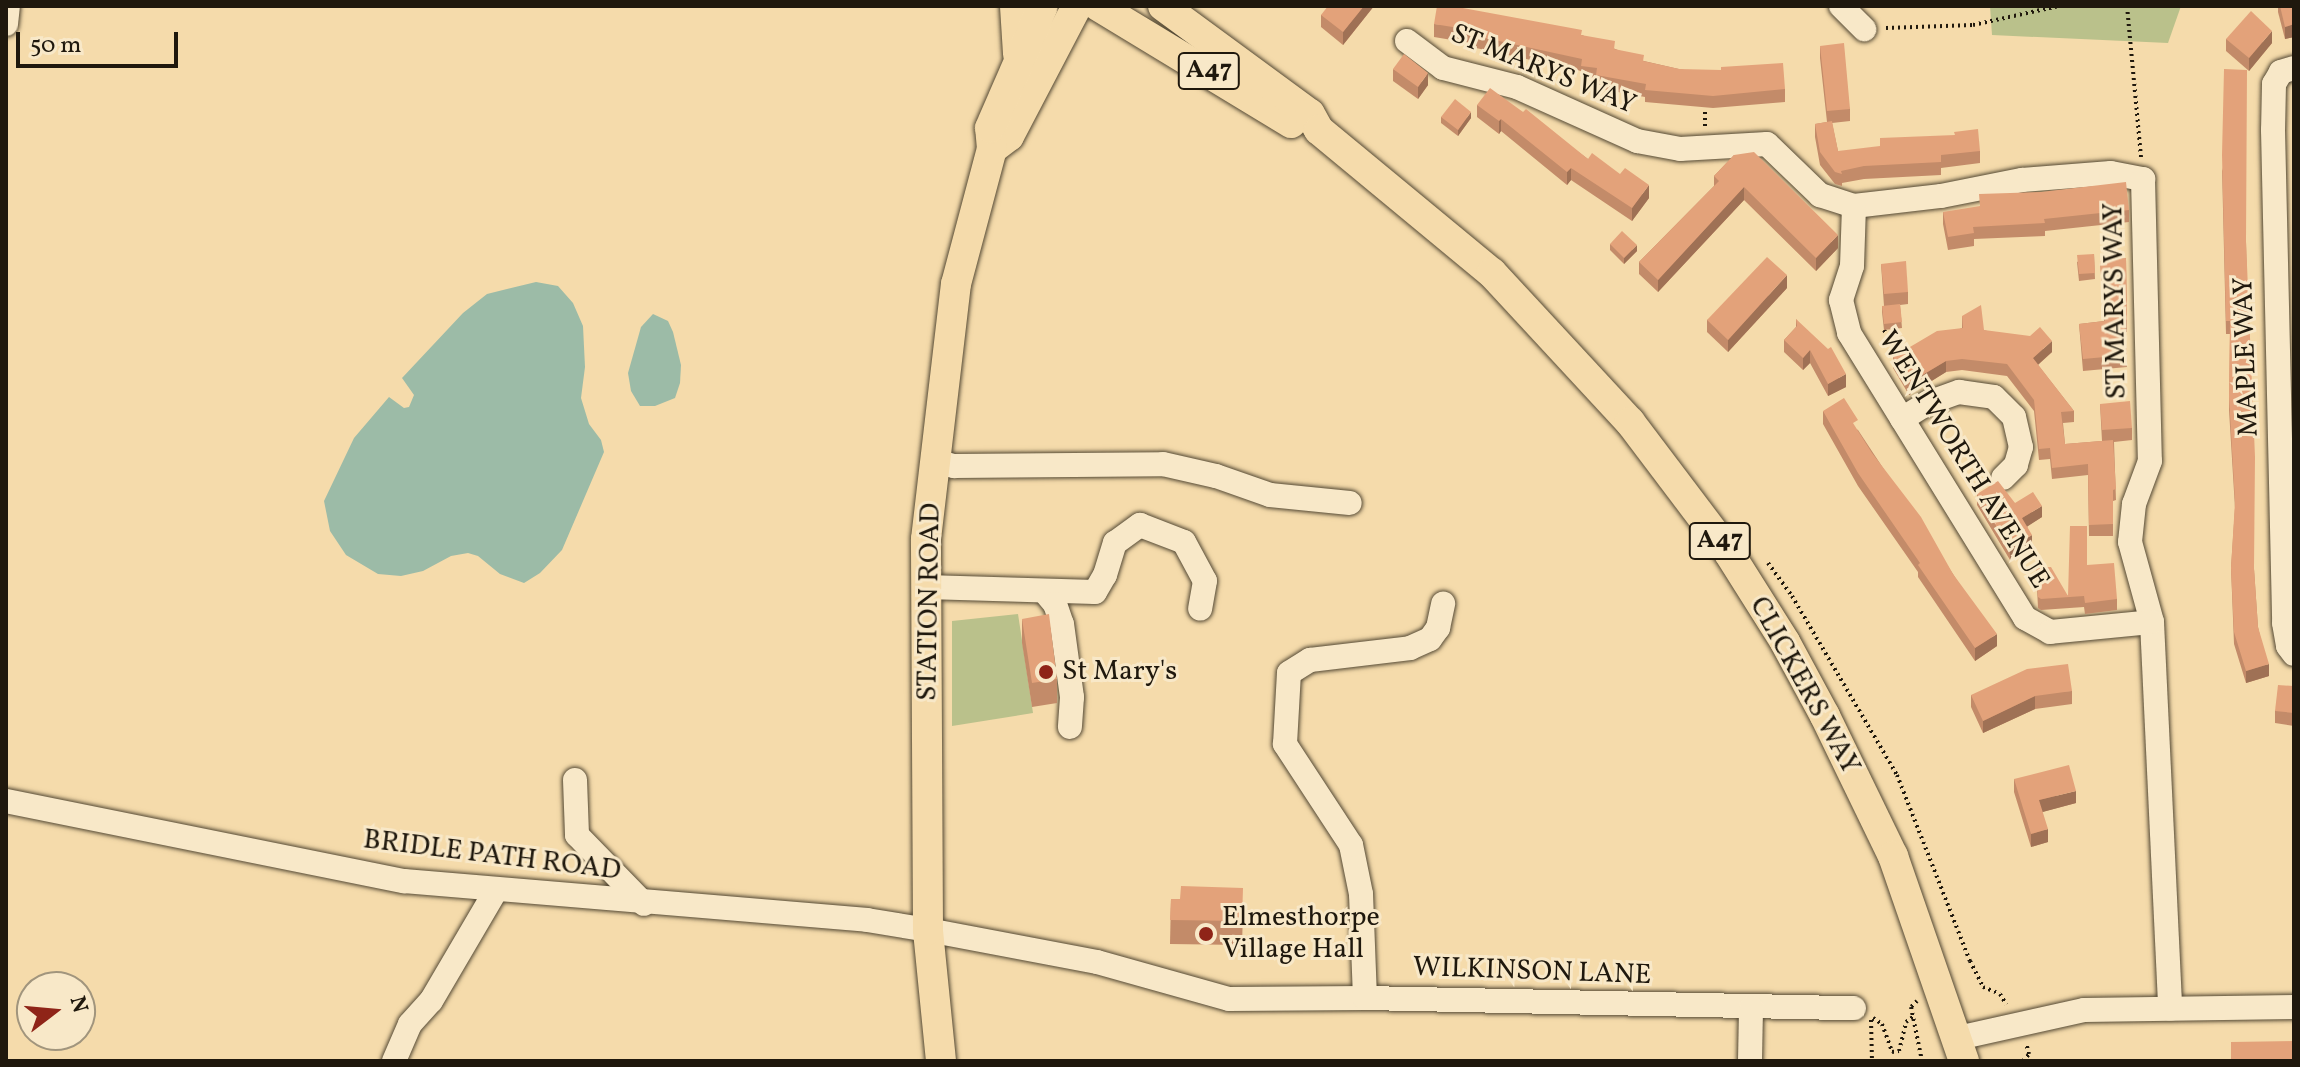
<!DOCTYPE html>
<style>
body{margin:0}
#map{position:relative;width:2300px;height:1067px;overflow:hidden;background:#f5dbab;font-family:Vollkorn,serif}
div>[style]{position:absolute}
.green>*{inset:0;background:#bac18b}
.water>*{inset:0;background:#9cbba7}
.path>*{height:4px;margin-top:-2px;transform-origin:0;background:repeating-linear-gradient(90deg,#1f180d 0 2px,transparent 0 6px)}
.roads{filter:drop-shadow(0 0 2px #544934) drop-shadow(0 0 2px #544934)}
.minor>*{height:24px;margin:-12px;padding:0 12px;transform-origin:12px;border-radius:12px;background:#f8e8c8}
.major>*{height:30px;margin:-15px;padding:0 15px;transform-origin:15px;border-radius:15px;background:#f5dbab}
.wall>*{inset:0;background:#c38b69}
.shaded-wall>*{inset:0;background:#9f7155}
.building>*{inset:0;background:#e3a27a}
.dots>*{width:22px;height:22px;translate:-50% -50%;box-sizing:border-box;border:4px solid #f8e8c8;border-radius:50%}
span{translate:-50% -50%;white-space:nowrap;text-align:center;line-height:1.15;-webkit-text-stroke:6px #f8e8c8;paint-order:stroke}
.shield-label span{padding:2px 6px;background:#f8e8c8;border:2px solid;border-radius:6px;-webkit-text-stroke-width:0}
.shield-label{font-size:26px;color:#1f180d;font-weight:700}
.street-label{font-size:28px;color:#1f180d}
.poi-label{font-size:28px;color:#1f180d}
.left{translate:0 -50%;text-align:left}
.frame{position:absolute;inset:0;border:8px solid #1f180d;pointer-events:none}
.north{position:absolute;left:16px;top:971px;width:80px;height:80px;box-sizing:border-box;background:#f8e8c8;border:2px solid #a1957d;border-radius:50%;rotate:74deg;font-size:22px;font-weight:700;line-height:32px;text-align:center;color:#1f180d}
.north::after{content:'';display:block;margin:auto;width:28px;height:36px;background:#8f2418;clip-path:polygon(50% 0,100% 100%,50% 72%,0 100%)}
.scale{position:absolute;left:16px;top:32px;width:162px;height:36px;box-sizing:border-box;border:4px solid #1f180d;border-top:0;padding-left:10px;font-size:24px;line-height:28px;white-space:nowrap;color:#1f180d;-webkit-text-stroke:6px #f8e8c8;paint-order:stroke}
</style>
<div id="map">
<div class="green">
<i style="clip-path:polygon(1990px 6px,2181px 6px,2168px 43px,1992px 35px)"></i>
<i style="clip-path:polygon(1018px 614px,1033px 713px,952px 726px,952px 621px)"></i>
</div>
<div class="water">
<i style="clip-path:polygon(536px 282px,558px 286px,573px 303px,583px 326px,585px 367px,581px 398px,589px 424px,601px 440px,604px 452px,562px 550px,540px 573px,524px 583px,500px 574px,478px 556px,468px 553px,451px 556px,423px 571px,401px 576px,378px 574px,346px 555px,330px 531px,324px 501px,354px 438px,389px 397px,404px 408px,409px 407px,414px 395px,402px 378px,463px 313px,487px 294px)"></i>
<i style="clip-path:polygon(653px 314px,668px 321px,673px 332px,681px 365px,680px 383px,675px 398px,655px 406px,640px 406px,631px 391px,628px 373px,641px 327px)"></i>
</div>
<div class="path">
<i style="left:2127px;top:6px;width:152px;rotate:84.7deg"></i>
<i style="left:1886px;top:28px;width:87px;rotate:-2deg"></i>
<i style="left:1973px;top:25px;width:88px;rotate:-12.5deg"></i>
<i style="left:1705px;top:126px;width:18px;rotate:-90deg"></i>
<i style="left:1884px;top:330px;width:30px;rotate:60deg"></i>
<i style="left:1768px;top:563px;width:41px;rotate:54deg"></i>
<i style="left:1792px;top:596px;width:208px;rotate:59.6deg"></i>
<i style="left:1897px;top:775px;width:200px;rotate:68.6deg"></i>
<i style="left:1970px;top:961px;width:29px;rotate:63deg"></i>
<i style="left:1983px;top:987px;width:18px;rotate:22deg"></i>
<i style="left:2000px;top:994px;width:12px;rotate:59deg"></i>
<i style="left:1917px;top:1001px;width:8px;rotate:135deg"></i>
<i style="left:1911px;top:1007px;width:55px;rotate:78.5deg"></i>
<i style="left:1873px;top:1018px;width:11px;rotate:34deg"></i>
<i style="left:1882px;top:1024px;width:30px;rotate:70deg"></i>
<i style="left:1892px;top:1052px;width:7px;rotate:-8deg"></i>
<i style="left:1899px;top:1051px;width:30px;rotate:-76deg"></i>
<i style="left:1906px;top:1022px;width:9px;rotate:-36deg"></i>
<i style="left:1871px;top:1020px;width:41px;rotate:88.6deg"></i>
<i style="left:2023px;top:1061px;width:9px;rotate:-49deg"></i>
<i style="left:2029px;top:1054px;width:11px;rotate:-105deg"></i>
</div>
<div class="roads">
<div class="minor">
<i style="left:1841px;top:6px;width:33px;rotate:45deg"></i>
<i style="left:6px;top:24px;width:18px;rotate:-84deg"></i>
<i style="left:1407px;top:41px;width:45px;rotate:36.9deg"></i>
<i style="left:1443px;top:68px;width:76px;rotate:14.4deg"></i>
<i style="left:1517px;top:87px;width:132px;rotate:24.2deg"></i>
<i style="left:1637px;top:141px;width:44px;rotate:10.5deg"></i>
<i style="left:1680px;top:149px;width:87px;rotate:-3.3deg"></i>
<i style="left:1767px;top:144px;width:74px;rotate:43.9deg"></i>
<i style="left:1820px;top:195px;width:36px;rotate:18deg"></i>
<i style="left:1854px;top:206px;width:88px;rotate:-6.6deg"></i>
<i style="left:1941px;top:196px;width:83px;rotate:-11.2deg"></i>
<i style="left:2022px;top:180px;width:89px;rotate:-4.5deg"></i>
<i style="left:2111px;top:173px;width:33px;rotate:11deg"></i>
<i style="left:2143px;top:179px;width:282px;rotate:88.6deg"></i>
<i style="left:2150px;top:461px;width:46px;rotate:110.4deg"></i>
<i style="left:2134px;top:504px;width:38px;rotate:96deg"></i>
<i style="left:2130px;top:542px;width:83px;rotate:74.6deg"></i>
<i style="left:2152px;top:622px;width:387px;rotate:87.3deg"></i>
<i style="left:2294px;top:68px;width:14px;rotate:163deg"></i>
<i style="left:2281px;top:72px;width:14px;rotate:120deg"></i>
<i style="left:2274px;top:84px;width:46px;rotate:91.2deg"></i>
<i style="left:2273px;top:130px;width:493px;rotate:88.7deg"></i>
<i style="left:2284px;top:623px;width:23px;rotate:80deg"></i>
<i style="left:2288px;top:646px;width:10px;rotate:53deg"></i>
<i style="left:1854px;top:206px;width:60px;rotate:91.9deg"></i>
<i style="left:1852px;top:266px;width:36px;rotate:108deg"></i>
<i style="left:1841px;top:300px;width:34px;rotate:76deg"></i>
<i style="left:1849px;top:333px;width:335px;rotate:58.3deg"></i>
<i style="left:2025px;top:618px;width:29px;rotate:29deg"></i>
<i style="left:2050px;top:632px;width:102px;rotate:-5.6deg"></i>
<i style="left:1902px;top:419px;width:31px;rotate:-32deg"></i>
<i style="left:1928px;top:403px;width:33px;rotate:-20deg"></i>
<i style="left:1959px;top:392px;width:35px;rotate:8deg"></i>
<i style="left:1994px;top:397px;width:28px;rotate:45deg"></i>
<i style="left:2014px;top:417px;width:31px;rotate:77deg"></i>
<i style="left:2021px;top:447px;width:19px;rotate:106deg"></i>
<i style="left:2016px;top:465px;width:18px;rotate:135deg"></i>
<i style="left:936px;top:461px;width:19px;rotate:16deg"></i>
<i style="left:954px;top:466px;width:209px;rotate:-0.5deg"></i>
<i style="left:1163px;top:464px;width:54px;rotate:12.8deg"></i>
<i style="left:1216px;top:476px;width:57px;rotate:19.4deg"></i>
<i style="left:1270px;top:495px;width:80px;rotate:5.7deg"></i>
<i style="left:926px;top:587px;width:169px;rotate:1.7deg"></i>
<i style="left:1095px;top:592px;width:20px;rotate:-60deg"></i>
<i style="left:1105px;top:575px;width:34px;rotate:-73deg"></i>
<i style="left:1115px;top:543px;width:31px;rotate:-36deg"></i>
<i style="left:1140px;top:525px;width:47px;rotate:21.1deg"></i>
<i style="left:1184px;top:542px;width:44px;rotate:61.7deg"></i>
<i style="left:1205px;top:581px;width:28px;rotate:100deg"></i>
<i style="left:1044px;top:591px;width:17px;rotate:50deg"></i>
<i style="left:1055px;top:604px;width:21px;rotate:71deg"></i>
<i style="left:1062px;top:624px;width:74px;rotate:82.2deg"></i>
<i style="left:1072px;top:697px;width:30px;rotate:94deg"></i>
<i style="left:575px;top:780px;width:55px;rotate:87.9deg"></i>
<i style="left:577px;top:835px;width:96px;rotate:45.8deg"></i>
<i style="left:6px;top:801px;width:406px;rotate:11.4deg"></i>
<i style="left:404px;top:881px;width:465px;rotate:4.8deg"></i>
<i style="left:867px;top:920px;width:62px;rotate:9.3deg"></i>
<i style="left:928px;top:930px;width:172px;rotate:10.7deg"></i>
<i style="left:1097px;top:962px;width:137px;rotate:15.7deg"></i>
<i style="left:1229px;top:999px;width:136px;rotate:-0.4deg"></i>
<i style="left:1365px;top:998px;width:489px;rotate:1.2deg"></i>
<i style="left:1365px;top:998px;width:104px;rotate:-92.2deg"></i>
<i style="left:1361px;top:894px;width:50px;rotate:-101.5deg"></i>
<i style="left:1351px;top:845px;width:121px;rotate:-123.2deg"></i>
<i style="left:1285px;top:744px;width:71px;rotate:-86.8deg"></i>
<i style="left:1289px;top:673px;width:25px;rotate:-32deg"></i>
<i style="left:1310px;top:660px;width:101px;rotate:-6.8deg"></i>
<i style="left:1410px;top:648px;width:22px;rotate:-24deg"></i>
<i style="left:1430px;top:639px;width:14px;rotate:-54deg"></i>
<i style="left:1438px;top:628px;width:25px;rotate:-78deg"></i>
<i style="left:1958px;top:1038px;width:129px;rotate:-12.5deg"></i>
<i style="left:2084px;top:1010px;width:210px;rotate:-0.8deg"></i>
<i style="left:394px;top:1061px;width:40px;rotate:-66.6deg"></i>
<i style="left:410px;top:1024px;width:31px;rotate:-48deg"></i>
<i style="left:431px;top:1001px;width:129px;rotate:-59.6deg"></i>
<i style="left:1750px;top:1061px;width:53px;rotate:-88.9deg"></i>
</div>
<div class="major">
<i style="left:1015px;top:6px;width:48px;rotate:86.4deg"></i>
<i style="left:1098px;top:6px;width:226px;rotate:31.2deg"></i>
<i style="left:1163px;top:6px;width:182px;rotate:36.3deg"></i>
<i style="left:1310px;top:114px;width:18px;rotate:61deg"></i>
<i style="left:1319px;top:130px;width:224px;rotate:39.6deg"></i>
<i style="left:1492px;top:273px;width:203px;rotate:47.2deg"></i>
<i style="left:1630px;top:422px;width:164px;rotate:52.9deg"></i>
<i style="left:1729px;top:553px;width:105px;rotate:57.8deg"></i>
<i style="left:1785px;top:642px;width:84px;rotate:61.6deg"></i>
<i style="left:1825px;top:716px;width:156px;rotate:64.1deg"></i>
<i style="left:1893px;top:856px;width:217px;rotate:70.9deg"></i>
<i style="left:992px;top:149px;width:21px;rotate:-37deg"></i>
<i style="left:1009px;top:136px;width:147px;rotate:-62.4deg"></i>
<i style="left:941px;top:1061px;width:132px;rotate:-95.7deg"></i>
<i style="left:928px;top:930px;width:391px;rotate:-90.3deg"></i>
<i style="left:926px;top:539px;width:257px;rotate:-83.3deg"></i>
<i style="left:956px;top:284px;width:140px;rotate:-75.1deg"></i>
<i style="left:992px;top:149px;width:21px;rotate:-95deg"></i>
<i style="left:990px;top:128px;width:133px;rotate:-66.5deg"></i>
</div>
</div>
<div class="wall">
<i style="clip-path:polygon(1374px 6px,1343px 45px,1321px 27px,1321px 15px)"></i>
<i style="clip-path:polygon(2278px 6px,2294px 6px,2294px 37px,2285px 39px,2278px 12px)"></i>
<i style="clip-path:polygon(1434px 24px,1582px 35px,1644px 61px,1679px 69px,1785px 89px,1785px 102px,1713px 108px,1645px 102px,1645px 97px,1596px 88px,1596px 80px,1581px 78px,1581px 71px,1476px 48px,1476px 44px,1434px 37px)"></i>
<i style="clip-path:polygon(2226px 39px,2272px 43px,2249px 71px,2226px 51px)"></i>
<i style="clip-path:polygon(1820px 46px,1850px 109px,1850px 121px,1832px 123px,1838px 151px,1980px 151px,1980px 163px,1941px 168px,1941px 175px,1864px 179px,1842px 183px,1842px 186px,1835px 184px,1820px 165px,1815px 137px,1815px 124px,1827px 122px,1820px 58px)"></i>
<i style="clip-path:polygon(1393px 69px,1428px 85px,1418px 99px,1393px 81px)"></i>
<i style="clip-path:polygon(1477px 105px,1523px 112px,1588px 159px,1649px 198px,1632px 221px,1571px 180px,1567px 185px,1501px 131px,1499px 134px,1477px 117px)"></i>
<i style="clip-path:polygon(1441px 117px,1471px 118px,1458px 136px,1441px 123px)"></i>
<i style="clip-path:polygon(1734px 155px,1838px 248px,1816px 271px,1744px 200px,1658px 292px,1639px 274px,1639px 262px,1714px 186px,1714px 176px)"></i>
<i style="clip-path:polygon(2222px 168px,2246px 242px,2254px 569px,2258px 627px,2269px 676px,2246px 683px,2234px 644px,2231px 568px,2235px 508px,2229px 410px,2230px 334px,2226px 334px)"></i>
<i style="clip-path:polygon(2129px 210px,2129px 222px,2045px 231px,2045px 236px,1974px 239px,1974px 246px,1948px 250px,1943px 224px,1943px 212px)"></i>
<i style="clip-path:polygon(1610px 244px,1637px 251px,1624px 264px,1610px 250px)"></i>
<i style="clip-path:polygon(2094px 254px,2095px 279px,2079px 281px,2077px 262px)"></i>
<i style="clip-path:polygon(2126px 258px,2127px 332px,2125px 332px,2127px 367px,2083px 371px,2079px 324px,2104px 321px,2100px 261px)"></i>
<i style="clip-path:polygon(1881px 264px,1908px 292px,1908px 304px,1900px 305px,1902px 328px,1884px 330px,1882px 312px,1882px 306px,1884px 306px)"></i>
<i style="clip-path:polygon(1787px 288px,1728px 352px,1707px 332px,1707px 320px)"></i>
<i style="clip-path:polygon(1962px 316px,1984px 330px,2052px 352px,2038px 365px,2074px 411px,2074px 422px,2063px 423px,2065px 444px,2102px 441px,2100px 404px,2132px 428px,2132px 440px,2114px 442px,2116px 500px,2113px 501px,2113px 536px,2089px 536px,2088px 475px,2052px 479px,2050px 459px,2039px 460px,2034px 411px,2007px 376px,1962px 370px,1946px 372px,1909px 395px,1893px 368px,1893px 357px,1962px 328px)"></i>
<i style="clip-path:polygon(1796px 319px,1846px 387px,1828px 396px,1810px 363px,1803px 370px,1784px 352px,1784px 340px,1796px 327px)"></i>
<i style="clip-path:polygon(1823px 411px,1858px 430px,1953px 574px,1997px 646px,1975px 661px,1918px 577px,1918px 572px,1858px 486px,1823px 424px)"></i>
<i style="clip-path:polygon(1977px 494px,2015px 503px,2042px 517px,2027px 526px,2032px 546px,2010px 560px,1977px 505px)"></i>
<i style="clip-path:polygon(2087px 565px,2117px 599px,2117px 610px,2085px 614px,2084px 607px,2041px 610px,2038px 608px,2036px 568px,2068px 596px)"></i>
<i style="clip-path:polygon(1022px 619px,1057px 679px,1057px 703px,1032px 707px,1022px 643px)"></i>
<i style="clip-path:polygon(2294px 686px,2294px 726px,2275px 723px,2275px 711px)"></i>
<i style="clip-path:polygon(2072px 691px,2072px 704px,2035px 709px,1983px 733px,1971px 707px,1971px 695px)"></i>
<i style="clip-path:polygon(2014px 779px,2076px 803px,2042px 812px,2048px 842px,2031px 847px,2014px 792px)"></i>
<i style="clip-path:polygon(1171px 899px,1243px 912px,1242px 945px,1170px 944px)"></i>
</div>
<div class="shaded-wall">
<i style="clip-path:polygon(1364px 6px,1374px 6px,1343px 45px,1343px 32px)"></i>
<i style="clip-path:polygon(2294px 24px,2294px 37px,2285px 39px,2285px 27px)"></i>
<i style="clip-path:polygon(2272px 31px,2272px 43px,2249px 71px,2249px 58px)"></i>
<i style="clip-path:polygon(1428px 73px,1428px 85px,1418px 99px,1418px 87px)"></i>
<i style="clip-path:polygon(1471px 112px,1471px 118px,1458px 136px,1458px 130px)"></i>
<i style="clip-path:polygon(1501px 119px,1501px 131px,1499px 134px,1499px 121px)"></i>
<i style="clip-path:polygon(1571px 168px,1571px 180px,1567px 185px,1567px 172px)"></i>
<i style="clip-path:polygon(1649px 185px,1649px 198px,1632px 221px,1632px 208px)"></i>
<i style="clip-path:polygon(1744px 187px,1744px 200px,1658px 292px,1658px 280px)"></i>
<i style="clip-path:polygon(1838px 235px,1838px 248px,1816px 271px,1816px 258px)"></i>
<i style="clip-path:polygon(1637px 245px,1637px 251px,1624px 264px,1624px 258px)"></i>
<i style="clip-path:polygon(1787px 275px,1787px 288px,1728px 352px,1728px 340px)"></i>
<i style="clip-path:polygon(2052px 341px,2052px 352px,2033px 369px,2033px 358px)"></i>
<i style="clip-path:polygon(1810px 350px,1810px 363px,1803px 370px,1803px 358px)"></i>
<i style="clip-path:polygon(1946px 361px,1946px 372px,1909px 395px,1909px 383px)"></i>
<i style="clip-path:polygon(1846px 374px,1846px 387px,1828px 396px,1828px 384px)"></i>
<i style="clip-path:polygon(2042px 506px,2042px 517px,2022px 530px,2022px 518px)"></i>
<i style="clip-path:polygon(2032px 535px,2032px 546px,2010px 560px,2010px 549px)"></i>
<i style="clip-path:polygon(1997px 634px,1997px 646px,1975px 661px,1975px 648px)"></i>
<i style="clip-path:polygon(2269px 664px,2269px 676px,2246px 683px,2246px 671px)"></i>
<i style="clip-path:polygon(2035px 696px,2035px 709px,1983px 733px,1983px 721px)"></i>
<i style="clip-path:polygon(2076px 791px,2076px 803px,2039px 813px,2039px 800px)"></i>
<i style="clip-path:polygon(2048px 829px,2048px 842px,2031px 847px,2031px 834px)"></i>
</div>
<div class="building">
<i style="clip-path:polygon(1328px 6px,1364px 6px,1343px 32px,1321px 15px)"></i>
<i style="clip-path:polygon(1437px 6px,1452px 6px,1582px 30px,1581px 35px,1615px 41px,1614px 49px,1644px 55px,1643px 61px,1679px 69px,1721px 70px,1721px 67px,1783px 63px,1785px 89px,1713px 96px,1645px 90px,1646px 84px,1596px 75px,1597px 68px,1581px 66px,1582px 59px,1476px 36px,1477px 31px,1434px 24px)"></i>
<i style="clip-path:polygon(2280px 6px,2294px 6px,2294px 24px,2285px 27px)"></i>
<i style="clip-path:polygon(2251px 11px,2272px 31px,2249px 58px,2226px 39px)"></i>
<i style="clip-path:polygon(1844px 43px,1850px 109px,1827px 111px,1820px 46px)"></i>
<i style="clip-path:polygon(1404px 54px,1428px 73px,1418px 87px,1393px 69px)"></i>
<i style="clip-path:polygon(2224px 69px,2247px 70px,2246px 241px,2255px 457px,2254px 568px,2258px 627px,2269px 664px,2246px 671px,2234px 632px,2231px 568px,2235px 502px,2229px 397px,2230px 321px,2226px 321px,2222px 155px)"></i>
<i style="clip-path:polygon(1490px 88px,1523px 112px,1526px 109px,1588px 159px,1592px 153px,1620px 174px,1625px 168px,1649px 185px,1632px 208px,1571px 168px,1567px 172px,1501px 119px,1499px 121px,1477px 105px)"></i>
<i style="clip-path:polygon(1455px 99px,1471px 112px,1458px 130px,1441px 117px)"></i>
<i style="clip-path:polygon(1832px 121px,1838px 151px,1880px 146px,1880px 138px,1955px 135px,1954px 132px,1978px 129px,1980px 151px,1941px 155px,1941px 162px,1864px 166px,1841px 171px,1842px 174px,1835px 172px,1820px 152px,1815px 124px)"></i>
<i style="clip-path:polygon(1754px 152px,1838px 235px,1816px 258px,1744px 187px,1658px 280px,1639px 262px,1719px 181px,1714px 176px,1734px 155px)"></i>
<i style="clip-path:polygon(2126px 182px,2129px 210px,2044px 219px,2045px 223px,1973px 227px,1974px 233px,1948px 237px,1943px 212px,1980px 206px,1979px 194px,2041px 192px)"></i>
<i style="clip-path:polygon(1622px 231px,1637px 245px,1624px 258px,1610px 244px)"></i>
<i style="clip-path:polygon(2094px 254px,2095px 273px,2079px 274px,2077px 255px)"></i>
<i style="clip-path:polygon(1767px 257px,1787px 275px,1728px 340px,1707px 320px)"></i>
<i style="clip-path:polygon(2126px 258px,2127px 320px,2124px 320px,2127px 355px,2083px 359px,2079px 324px,2105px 321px,2100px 261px)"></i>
<i style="clip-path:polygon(1906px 261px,1908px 292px,1884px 294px,1881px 264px)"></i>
<i style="clip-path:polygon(1900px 304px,1902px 322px,1884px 324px,1882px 306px)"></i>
<i style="clip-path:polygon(1981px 305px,1984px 330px,2030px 336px,2040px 327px,2052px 341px,2033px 358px,2074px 411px,2061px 412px,2065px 444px,2113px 440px,2116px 489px,2113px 490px,2113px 524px,2089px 525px,2088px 464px,2052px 468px,2050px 448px,2039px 449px,2034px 400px,2007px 364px,1962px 359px,1946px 361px,1909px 383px,1893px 357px,1937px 331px,1963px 328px,1962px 316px)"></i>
<i style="clip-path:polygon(1796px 319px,1828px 349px,1831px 347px,1846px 374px,1828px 384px,1810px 350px,1803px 358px,1784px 340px,1797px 326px)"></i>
<i style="clip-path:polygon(1844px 398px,1858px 420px,1853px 423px,1872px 453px,1921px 517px,1953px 574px,1997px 634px,1975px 648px,1918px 565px,1920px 563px,1858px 473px,1823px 411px)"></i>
<i style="clip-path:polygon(2130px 401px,2132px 428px,2102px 430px,2100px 404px)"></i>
<i style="clip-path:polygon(1998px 481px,2015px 503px,2033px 492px,2042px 506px,2022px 518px,2032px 535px,2010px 549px,1977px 494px)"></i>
<i style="clip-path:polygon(2070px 526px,2087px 526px,2087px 565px,2114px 563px,2117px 599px,2085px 603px,2084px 596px,2041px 599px,2038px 597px,2036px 568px,2051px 567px,2068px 596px)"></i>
<i style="clip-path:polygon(1049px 614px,1057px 679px,1032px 683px,1022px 619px)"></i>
<i style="clip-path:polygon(2068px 664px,2072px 691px,2035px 696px,1983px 721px,1971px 695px,2027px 669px)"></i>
<i style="clip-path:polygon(2278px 685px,2294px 686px,2294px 713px,2275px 711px)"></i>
<i style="clip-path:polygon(2069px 765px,2076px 791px,2039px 800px,2048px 829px,2031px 834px,2014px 779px)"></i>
<i style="clip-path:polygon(1181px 886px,1243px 888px,1242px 921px,1170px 920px,1171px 899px,1180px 899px)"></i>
<i style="clip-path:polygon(2294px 1041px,2294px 1061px,2231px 1061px,2231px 1042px)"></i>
</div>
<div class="dots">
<i style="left:1046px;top:672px;background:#8f2418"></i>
<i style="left:1206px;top:934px;background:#8f2418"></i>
</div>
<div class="shield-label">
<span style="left:1209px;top:71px">A47</span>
<span style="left:1720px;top:541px">A47</span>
</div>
<div class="street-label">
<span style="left:1543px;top:70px;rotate:22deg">ST MARYS WAY</span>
<span style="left:2116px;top:301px;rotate:-91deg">ST MARYS WAY</span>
<span style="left:2247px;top:357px;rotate:-92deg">MAPLE WAY</span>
<span style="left:1963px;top:460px;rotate:58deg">WENTWORTH AVENUE</span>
<span style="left:930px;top:602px;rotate:-89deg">STATION ROAD</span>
<span style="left:1804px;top:686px;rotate:61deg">CLICKERS WAY</span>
<span style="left:492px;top:856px;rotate:7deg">BRIDLE PATH ROAD</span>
<span style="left:1532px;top:972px;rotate:2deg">WILKINSON LANE</span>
</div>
<div class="poi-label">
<span class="left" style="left:1062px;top:672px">St Mary's</span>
<span class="left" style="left:1222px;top:934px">Elmesthorpe<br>Village Hall</span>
</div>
<div class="frame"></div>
<div class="north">N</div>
<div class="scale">50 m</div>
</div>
